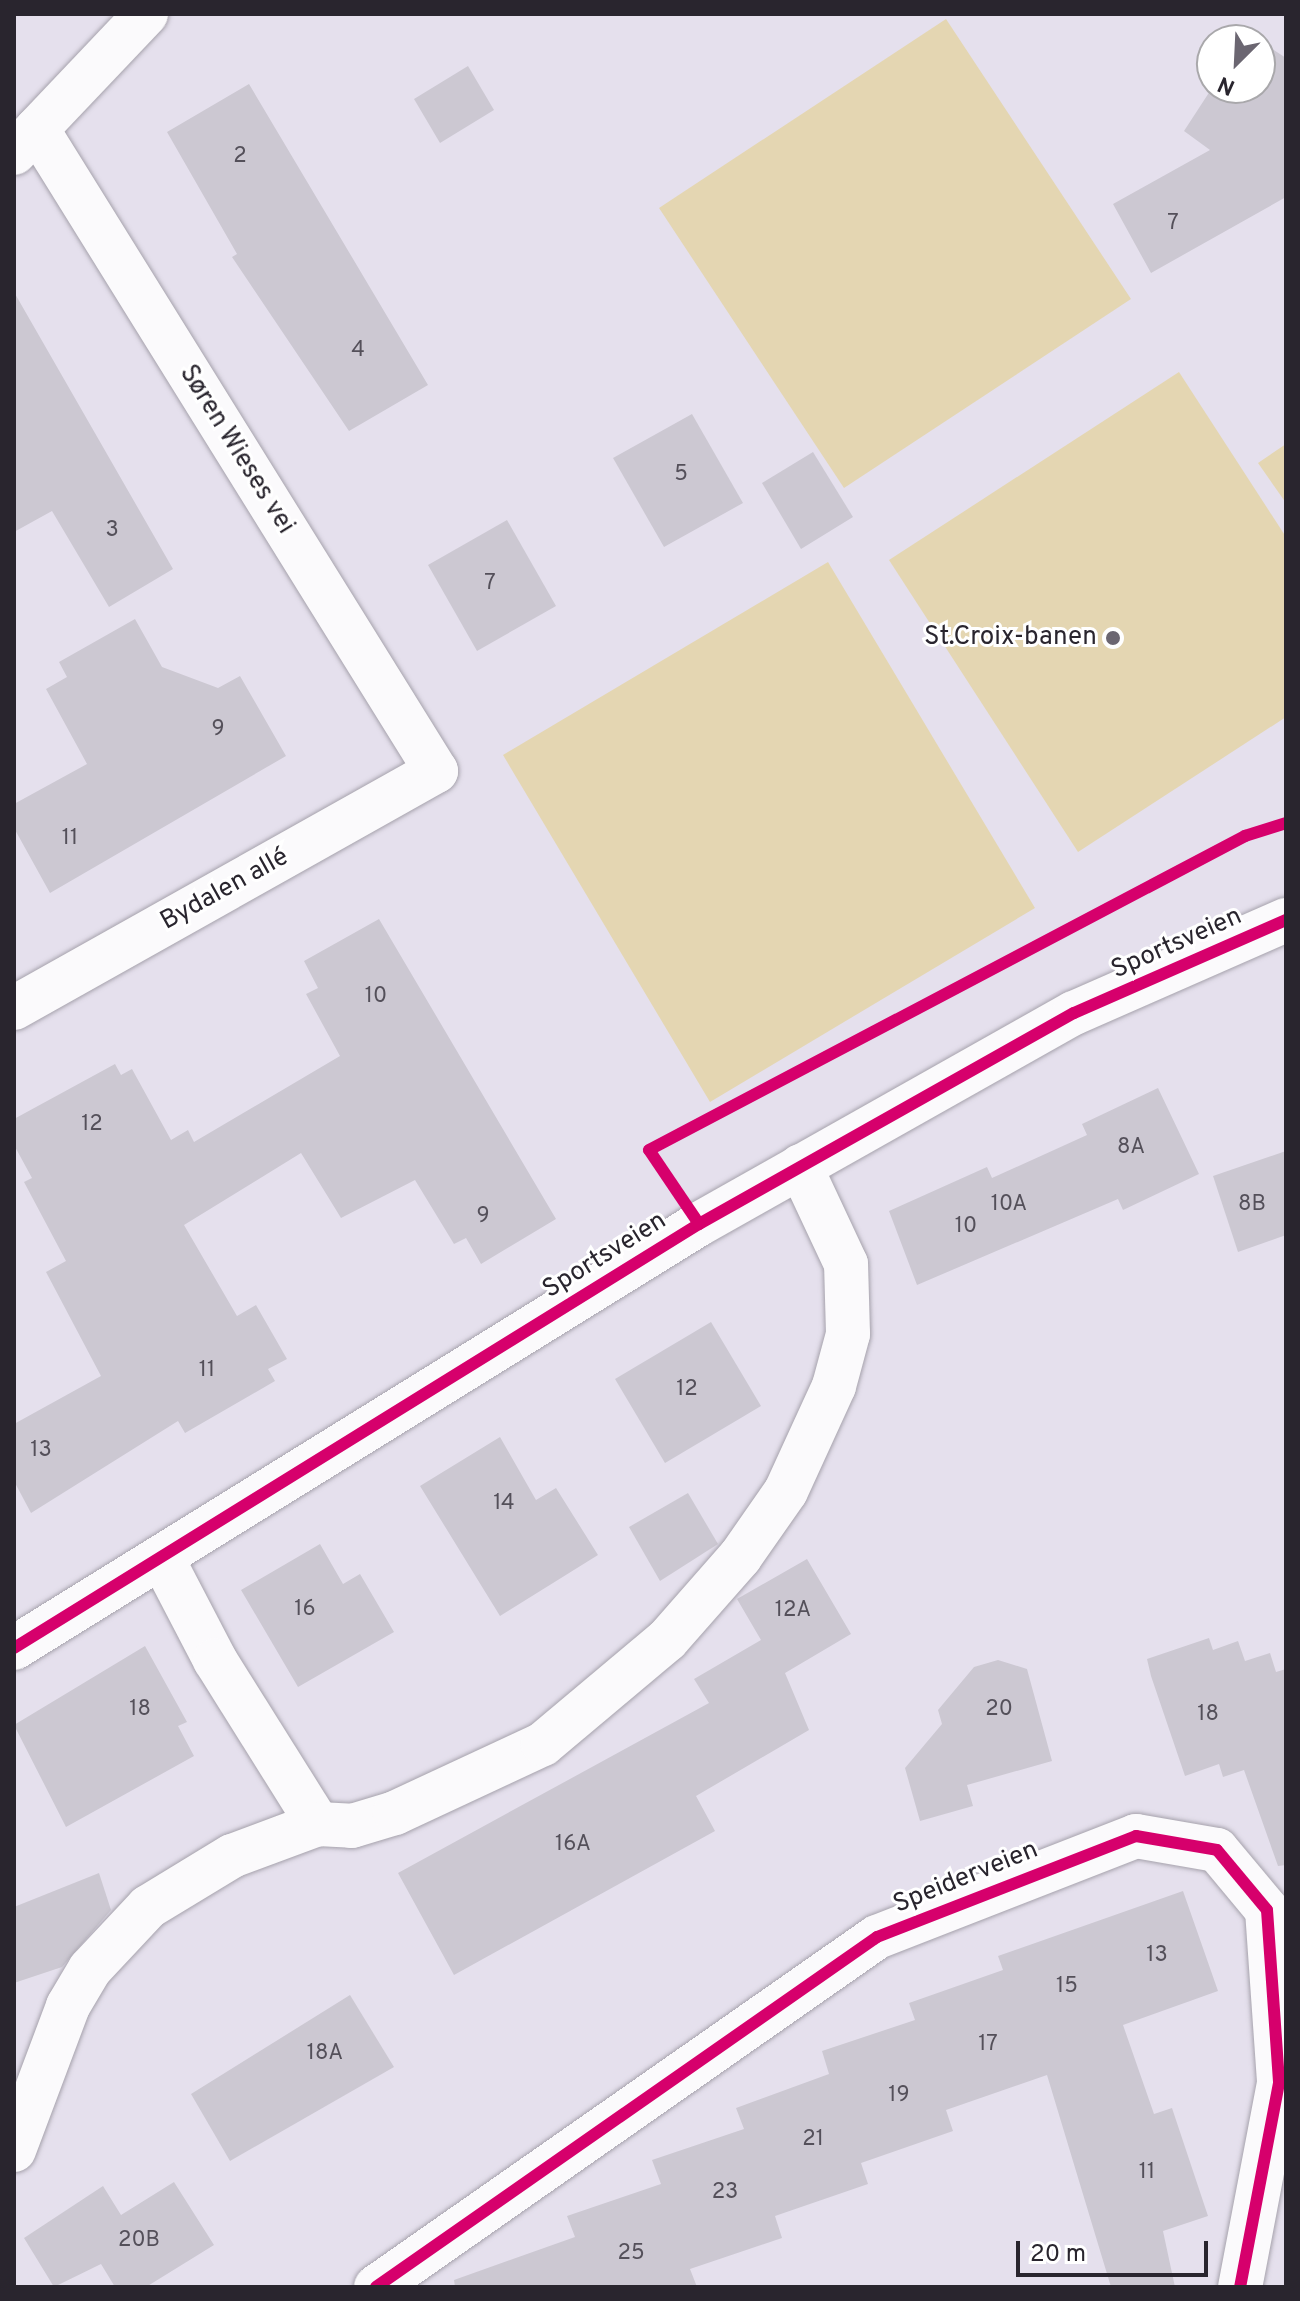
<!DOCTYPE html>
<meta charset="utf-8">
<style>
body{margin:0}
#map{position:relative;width:1300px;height:2301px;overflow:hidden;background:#e5e0ed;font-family:Overpass,sans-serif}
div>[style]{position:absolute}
.green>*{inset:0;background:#e4d6b2}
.building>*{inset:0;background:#ccc8d2}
.roads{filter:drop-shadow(0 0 2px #a6a2ac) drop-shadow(0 0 2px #a6a2ac)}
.minor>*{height:44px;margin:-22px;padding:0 22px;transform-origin:22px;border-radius:22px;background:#fbfafc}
.cycleway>*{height:12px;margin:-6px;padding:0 6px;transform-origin:6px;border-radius:6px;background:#d6006c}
.dots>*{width:22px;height:22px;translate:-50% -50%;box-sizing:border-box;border:4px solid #fff;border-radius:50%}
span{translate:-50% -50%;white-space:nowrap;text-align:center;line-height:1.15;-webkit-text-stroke:6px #fff;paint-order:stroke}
.number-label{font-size:22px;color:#54505a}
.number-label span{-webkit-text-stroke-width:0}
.street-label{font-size:26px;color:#29252e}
.poi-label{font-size:26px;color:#29252e}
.right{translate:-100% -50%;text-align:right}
.frame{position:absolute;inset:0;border:16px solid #29252e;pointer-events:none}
.north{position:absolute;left:1196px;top:24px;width:80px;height:80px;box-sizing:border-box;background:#fff;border:2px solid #a9a8ab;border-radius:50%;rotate:204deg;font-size:22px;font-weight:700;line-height:32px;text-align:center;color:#29252e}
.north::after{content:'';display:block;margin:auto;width:28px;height:36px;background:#6b6671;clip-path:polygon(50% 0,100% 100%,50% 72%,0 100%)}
.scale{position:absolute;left:1016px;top:2241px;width:192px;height:36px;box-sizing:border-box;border:4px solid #29252e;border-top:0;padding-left:10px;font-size:24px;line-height:28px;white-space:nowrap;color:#29252e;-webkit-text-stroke:6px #fff;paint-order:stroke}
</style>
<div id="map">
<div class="green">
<i style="clip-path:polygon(946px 19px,1131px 299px,844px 488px,659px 208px)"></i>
<i style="clip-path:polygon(1179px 372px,1286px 537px,1286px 717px,1078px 852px,889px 560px)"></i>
<i style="clip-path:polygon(1286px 444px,1286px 503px,1258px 463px)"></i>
<i style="clip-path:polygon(828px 562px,1035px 908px,710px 1102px,503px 755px)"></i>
</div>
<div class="building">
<i style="clip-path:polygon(1260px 41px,1286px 58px,1286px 197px,1151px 273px,1113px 204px,1210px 150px,1184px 131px,1212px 88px,1260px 88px)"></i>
<i style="clip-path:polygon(468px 66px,494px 110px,440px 143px,414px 99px)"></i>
<i style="clip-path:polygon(249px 84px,428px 385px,349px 431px,232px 257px,237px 254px,167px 132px)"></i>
<i style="clip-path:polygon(14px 292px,173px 569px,109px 607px,52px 511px,14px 532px)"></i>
<i style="clip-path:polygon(692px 414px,743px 503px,664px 547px,613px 458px)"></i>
<i style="clip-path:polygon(813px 452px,853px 517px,801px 549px,762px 483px)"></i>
<i style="clip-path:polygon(507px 520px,556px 606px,477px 651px,428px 565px)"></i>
<i style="clip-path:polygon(135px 619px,162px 667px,218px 688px,240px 676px,286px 756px,50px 893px,14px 828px,14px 804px,87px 764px,46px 689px,67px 677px,59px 662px)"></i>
<i style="clip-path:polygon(379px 919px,556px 1219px,481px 1264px,466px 1238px,454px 1244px,415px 1180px,341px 1218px,301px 1153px,184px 1225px,237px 1316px,256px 1305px,287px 1359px,268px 1369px,275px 1381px,185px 1433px,178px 1421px,31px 1513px,14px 1481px,14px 1424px,101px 1376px,46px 1272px,66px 1261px,24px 1182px,32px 1178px,14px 1145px,14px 1119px,115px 1064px,121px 1075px,132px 1069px,171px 1140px,188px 1130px,194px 1142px,340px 1056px,306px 994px,318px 988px,304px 961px)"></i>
<i style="clip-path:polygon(1158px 1088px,1199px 1174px,1123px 1210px,1118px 1199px,917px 1285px,889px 1211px,987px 1167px,992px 1178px,1087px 1135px,1082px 1124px)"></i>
<i style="clip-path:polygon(1286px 1151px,1286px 1235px,1238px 1252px,1213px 1176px)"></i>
<i style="clip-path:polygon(711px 1322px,761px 1406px,665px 1463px,615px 1379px)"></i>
<i style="clip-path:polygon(500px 1437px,536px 1500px,556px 1488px,598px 1555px,500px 1616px,420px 1486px)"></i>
<i style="clip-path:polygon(688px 1493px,718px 1544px,660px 1581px,629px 1527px)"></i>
<i style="clip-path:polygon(320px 1544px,343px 1584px,360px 1574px,394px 1632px,298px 1687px,241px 1590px)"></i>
<i style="clip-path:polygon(807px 1559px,851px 1634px,785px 1673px,809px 1730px,696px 1796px,715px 1831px,454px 1975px,398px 1873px,709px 1703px,694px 1679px,761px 1640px,737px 1599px)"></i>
<i style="clip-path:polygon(1209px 1638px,1213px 1650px,1238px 1641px,1245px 1661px,1270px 1653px,1276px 1672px,1286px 1669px,1286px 1865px,1278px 1866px,1244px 1770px,1223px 1777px,1219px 1764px,1185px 1776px,1151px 1676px,1147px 1659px)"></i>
<i style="clip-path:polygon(145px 1646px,187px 1722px,178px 1726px,194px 1756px,66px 1827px,14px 1725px)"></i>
<i style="clip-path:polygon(998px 1660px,1027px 1669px,1052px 1761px,967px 1785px,973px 1806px,920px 1821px,905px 1768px,942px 1724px,938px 1710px,974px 1667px)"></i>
<i style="clip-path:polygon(99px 1873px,111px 1910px,62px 1967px,14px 1983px,14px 1907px)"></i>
<i style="clip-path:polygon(1183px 1891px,1218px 1991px,1123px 2025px,1154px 2114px,1172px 2108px,1208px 2216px,1163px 2231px,1175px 2287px,1111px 2287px,1047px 2075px,946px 2110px,953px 2131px,861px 2163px,868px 2184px,775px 2216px,782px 2238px,690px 2269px,697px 2287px,455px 2287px,454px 2280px,575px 2237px,567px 2216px,661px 2184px,652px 2160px,744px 2129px,736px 2108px,829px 2074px,822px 2051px,915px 2020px,909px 2003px,1003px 1970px,998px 1956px)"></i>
<i style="clip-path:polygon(350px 1995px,394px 2067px,230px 2161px,191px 2094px)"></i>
<i style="clip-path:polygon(174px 2182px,214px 2245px,146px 2287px,115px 2287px,101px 2264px,54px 2287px,24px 2238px,103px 2186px,121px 2215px)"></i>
</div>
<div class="roads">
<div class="minor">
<i style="left:14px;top:153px;width:192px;rotate:-46.5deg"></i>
<i style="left:14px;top:1008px;width:484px;rotate:-29.3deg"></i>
<i style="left:436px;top:771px;width:756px;rotate:-121.86deg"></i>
<i style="left:163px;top:1560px;width:113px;rotate:62.5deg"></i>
<i style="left:215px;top:1660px;width:194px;rotate:57.9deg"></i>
<i style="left:14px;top:1648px;width:806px;rotate:-31.76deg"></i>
<i style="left:699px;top:1224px;width:430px;rotate:-29.4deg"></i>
<i style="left:1074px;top:1013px;width:232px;rotate:-23.7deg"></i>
<i style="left:14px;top:2150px;width:154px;rotate:-69.4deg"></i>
<i style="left:68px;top:2006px;width:43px;rotate:-59.3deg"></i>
<i style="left:90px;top:1969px;width:85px;rotate:-46.9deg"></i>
<i style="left:148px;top:1907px;width:98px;rotate:-31.3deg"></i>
<i style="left:232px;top:1856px;width:92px;rotate:-20.4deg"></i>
<i style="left:318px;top:1824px;width:34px;rotate:3deg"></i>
<i style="left:352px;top:1826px;width:45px;rotate:-16.8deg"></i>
<i style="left:395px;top:1813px;width:163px;rotate:-25deg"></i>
<i style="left:543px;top:1744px;width:162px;rotate:-40deg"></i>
<i style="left:667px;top:1640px;width:111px;rotate:-48.7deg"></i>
<i style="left:740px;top:1557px;width:80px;rotate:-55.1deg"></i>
<i style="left:786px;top:1491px;width:115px;rotate:-65.4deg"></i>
<i style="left:834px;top:1386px;width:54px;rotate:-74.9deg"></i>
<i style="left:848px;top:1334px;width:70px;rotate:-91.6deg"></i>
<i style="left:846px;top:1264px;width:108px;rotate:-115.1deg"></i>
<i style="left:376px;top:2287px;width:611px;rotate:-34.94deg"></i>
<i style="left:877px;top:1937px;width:278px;rotate:-21.3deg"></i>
<i style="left:1136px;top:1836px;width:82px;rotate:9.8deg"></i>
<i style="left:1217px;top:1850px;width:78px;rotate:50.2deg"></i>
<i style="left:1267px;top:1910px;width:173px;rotate:86deg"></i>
<i style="left:1279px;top:2083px;width:208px;rotate:100.8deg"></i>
</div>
</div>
<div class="cycleway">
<i style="left:699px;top:1224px;width:89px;rotate:-124deg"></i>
<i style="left:649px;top:1150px;width:674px;rotate:-27.78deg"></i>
<i style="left:1245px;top:836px;width:43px;rotate:-17.6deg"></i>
<i style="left:14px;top:1648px;width:806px;rotate:-31.76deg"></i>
<i style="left:699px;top:1224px;width:430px;rotate:-29.4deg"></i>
<i style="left:1074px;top:1013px;width:232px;rotate:-23.7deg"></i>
<i style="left:376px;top:2287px;width:611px;rotate:-34.94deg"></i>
<i style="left:877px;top:1937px;width:278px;rotate:-21.3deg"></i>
<i style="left:1136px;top:1836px;width:82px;rotate:9.8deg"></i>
<i style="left:1217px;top:1850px;width:78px;rotate:50.2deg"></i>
<i style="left:1267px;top:1910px;width:173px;rotate:86deg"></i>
<i style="left:1279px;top:2083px;width:208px;rotate:100.8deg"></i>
</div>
<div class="dots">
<i style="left:1113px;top:638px;background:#6b6671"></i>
</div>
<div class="number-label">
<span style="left:240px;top:157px">2</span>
<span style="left:1173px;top:224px">7</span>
<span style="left:358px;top:351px">4</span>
<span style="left:681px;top:475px">5</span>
<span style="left:112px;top:531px">3</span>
<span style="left:490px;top:584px">7</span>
<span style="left:218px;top:730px">9</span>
<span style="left:70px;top:839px">11</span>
<span style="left:376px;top:997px">10</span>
<span style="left:92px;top:1125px">12</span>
<span style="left:1131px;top:1148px">8A</span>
<span style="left:1009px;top:1205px">10A</span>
<span style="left:1252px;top:1205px">8B</span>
<span style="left:483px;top:1217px">9</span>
<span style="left:966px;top:1227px">10</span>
<span style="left:207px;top:1371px">11</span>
<span style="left:687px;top:1390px">12</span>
<span style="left:41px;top:1451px">13</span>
<span style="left:504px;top:1504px">14</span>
<span style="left:305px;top:1610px">16</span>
<span style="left:793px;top:1611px">12A</span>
<span style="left:140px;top:1710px">18</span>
<span style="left:999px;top:1710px">20</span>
<span style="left:1208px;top:1715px">18</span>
<span style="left:573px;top:1845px">16A</span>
<span style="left:1157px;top:1956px">13</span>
<span style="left:1067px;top:1987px">15</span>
<span style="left:988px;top:2045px">17</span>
<span style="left:325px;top:2054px">18A</span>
<span style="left:899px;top:2096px">19</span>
<span style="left:813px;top:2140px">21</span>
<span style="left:1147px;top:2173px">11</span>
<span style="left:725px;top:2193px">23</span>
<span style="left:139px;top:2241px">20B</span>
<span style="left:631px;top:2254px">25</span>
</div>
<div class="street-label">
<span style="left:236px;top:450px;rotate:58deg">Søren Wieses vei</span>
<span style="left:225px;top:890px;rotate:-29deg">Bydalen allé</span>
<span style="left:1177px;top:944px;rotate:-24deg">Sportsveien</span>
<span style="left:605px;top:1256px;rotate:-32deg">Sportsveien</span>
<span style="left:966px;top:1878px;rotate:-22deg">Speiderveien</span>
</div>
<div class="poi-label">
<span class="right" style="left:1097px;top:638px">St.Croix-banen</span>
</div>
<div class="frame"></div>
<div class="north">N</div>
<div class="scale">20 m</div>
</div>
